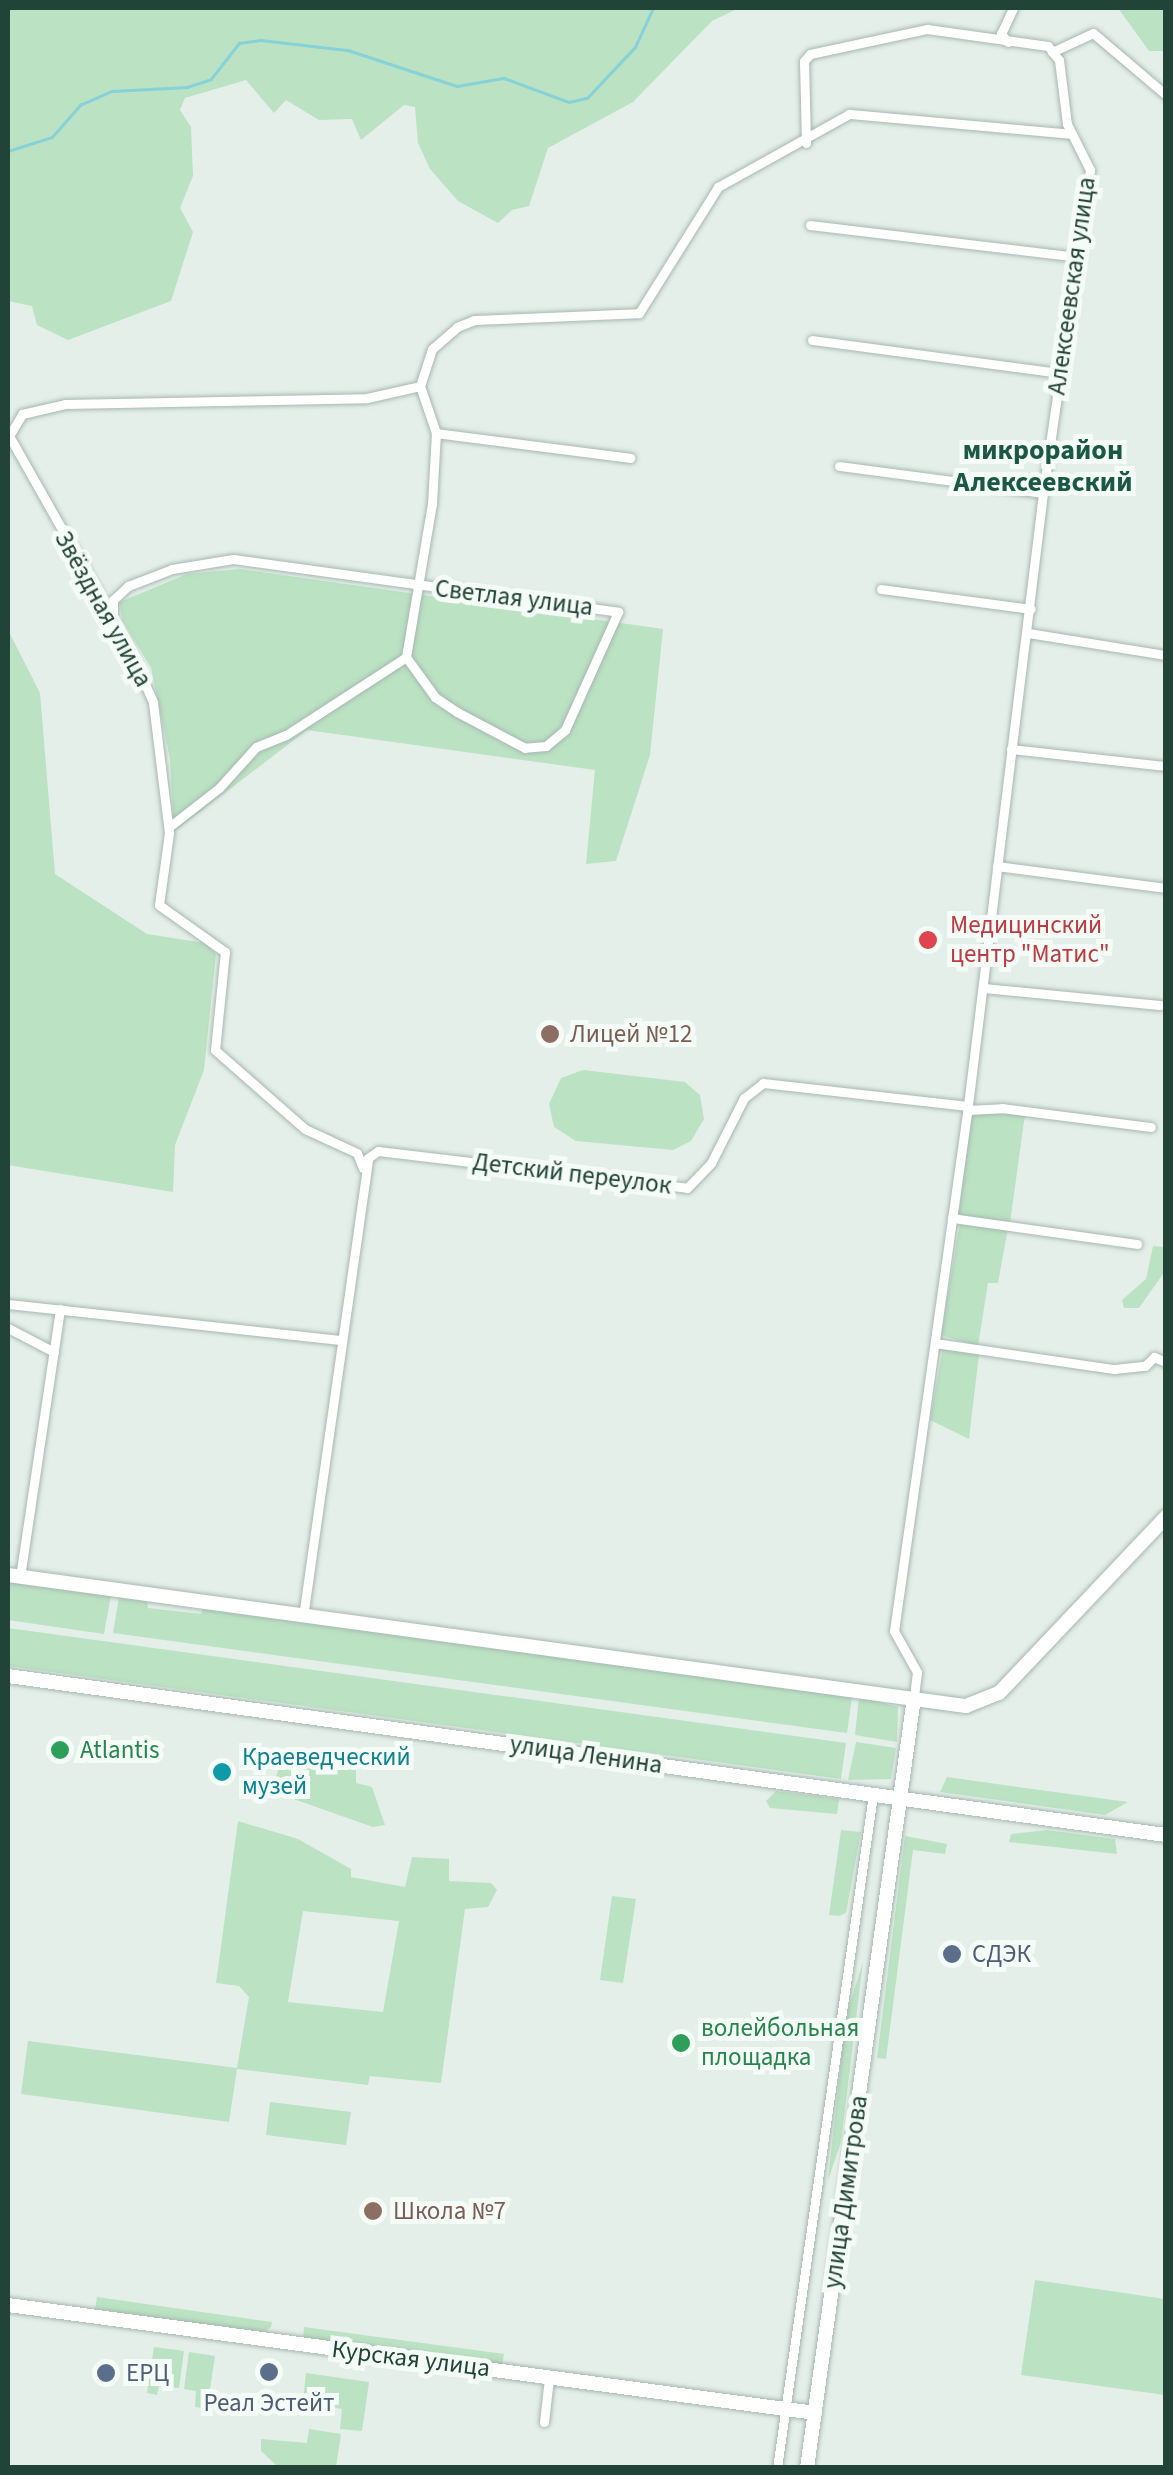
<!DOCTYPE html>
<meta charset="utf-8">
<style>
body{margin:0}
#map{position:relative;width:1173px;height:2475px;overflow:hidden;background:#e4efe9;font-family:"Source Sans 3",sans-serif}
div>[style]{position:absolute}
.green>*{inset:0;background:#bbe2c3}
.stream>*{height:2.5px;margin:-1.25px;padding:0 1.25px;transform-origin:1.25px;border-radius:1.25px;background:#87d1d9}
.roads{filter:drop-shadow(0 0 2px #a6b8b0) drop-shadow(0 0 2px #a6b8b0)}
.street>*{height:9px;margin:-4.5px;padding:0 4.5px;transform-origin:4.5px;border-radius:4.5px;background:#fff}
.secondary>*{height:14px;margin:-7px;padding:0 7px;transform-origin:7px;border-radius:7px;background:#fff}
.dots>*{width:28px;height:28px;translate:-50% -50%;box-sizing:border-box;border:5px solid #f5fbf7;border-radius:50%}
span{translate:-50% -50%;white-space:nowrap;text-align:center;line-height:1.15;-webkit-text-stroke:10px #f5fbf7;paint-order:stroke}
.street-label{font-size:25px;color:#214338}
.health-label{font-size:25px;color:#be3a42}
.left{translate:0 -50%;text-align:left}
.education-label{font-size:25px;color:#785e54}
.leisure-label{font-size:25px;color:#27864d}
.culture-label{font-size:25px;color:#0d838f}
.service-label{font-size:25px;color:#4e5e75}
.neighbourhood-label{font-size:28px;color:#1a5745;font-weight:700}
.frame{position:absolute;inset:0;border:10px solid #214338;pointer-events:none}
</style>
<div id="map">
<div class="green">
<i style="clip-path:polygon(8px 8px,739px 8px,712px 21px,633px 102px,548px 148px,529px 206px,512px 210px,498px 223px,458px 201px,430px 169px,418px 143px,415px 107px,404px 105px,361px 140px,352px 119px,319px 120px,286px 100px,274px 113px,246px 80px,185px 98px,180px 110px,191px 127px,193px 176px,180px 208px,193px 232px,171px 301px,68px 340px,37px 325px,32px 306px,8px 301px)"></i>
<i style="clip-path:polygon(1118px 8px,1165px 8px,1165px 51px,1149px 51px)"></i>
<i style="clip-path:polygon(240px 569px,663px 629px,650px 755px,616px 861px,586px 864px,595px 770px,307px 730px,174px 832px,170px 759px,151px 668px,122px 620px,120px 602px,187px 574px)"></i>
<i style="clip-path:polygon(8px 630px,40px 693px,55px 874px,147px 934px,205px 943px,216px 954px,204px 1070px,175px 1145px,173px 1192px,8px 1165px)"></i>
<i style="clip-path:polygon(583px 1070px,685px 1082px,700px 1095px,704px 1119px,691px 1141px,673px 1150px,576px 1141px,554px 1127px,549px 1104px,561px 1078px)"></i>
<i style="clip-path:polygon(983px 1110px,1025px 1114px,1010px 1223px,958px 1217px,971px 1117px)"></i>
<i style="clip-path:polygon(960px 1223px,1008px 1228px,998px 1283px,988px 1283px,978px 1346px,941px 1335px)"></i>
<i style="clip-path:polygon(1153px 1246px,1165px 1247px,1165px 1271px,1139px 1308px,1124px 1308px,1122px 1300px,1146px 1279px)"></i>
<i style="clip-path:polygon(943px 1348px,979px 1354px,969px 1439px,930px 1420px)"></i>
<i style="clip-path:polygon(8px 1580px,111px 1595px,104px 1634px,8px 1620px)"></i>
<i style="clip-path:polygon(119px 1597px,147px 1600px,148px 1608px,201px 1614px,203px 1607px,852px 1697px,847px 1733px,113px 1633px)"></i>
<i style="clip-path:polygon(8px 1628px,846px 1743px,841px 1779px,8px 1666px)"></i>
<i style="clip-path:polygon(859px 1697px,898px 1707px,897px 1742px,855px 1735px)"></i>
<i style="clip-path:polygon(856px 1742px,896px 1748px,891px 1779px,848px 1780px)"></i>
<i style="clip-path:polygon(283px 1756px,356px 1767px,356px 1783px,372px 1787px,385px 1825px,373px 1827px,271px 1791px)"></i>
<i style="clip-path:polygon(947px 1777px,1011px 1786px,1128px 1802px,1105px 1815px,940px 1792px)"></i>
<i style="clip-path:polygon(776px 1791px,839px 1799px,837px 1814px,770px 1808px,766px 1801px)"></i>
<i style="clip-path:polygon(evenodd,238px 1821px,298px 1839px,351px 1869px,351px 1877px,405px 1887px,412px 1857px,449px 1859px,449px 1881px,491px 1883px,497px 1890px,488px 1907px,465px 1909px,441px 2083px,370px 2076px,368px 2085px,237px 2069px,229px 2122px,21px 2094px,28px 2041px,237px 2068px,249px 1997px,239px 1986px,216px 1983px,238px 1821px,303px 1911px,399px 1921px,383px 2012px,288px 2002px,303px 1911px)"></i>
<i style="clip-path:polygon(841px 1830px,861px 1832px,846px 1913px,839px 1916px,829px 1915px)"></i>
<i style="clip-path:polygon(1047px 1830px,1115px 1839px,1117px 1854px,1009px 1842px,1011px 1834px)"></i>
<i style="clip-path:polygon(905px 1836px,947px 1844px,945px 1854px,913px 1850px,886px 2059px,877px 2058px)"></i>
<i style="clip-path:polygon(612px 1896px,636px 1899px,623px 1983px,600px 1980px)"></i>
<i style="clip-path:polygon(863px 1962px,841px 2142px,828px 2180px,846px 2016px)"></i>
<i style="clip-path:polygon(270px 2102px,351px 2112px,346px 2145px,266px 2135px)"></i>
<i style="clip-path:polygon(1035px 2280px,1165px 2299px,1165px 2395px,1021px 2375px)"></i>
<i style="clip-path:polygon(97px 2297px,272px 2322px,271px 2327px,264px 2333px,95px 2310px)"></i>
<i style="clip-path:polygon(304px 2327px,504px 2354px,502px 2365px,303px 2338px)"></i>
<i style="clip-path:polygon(154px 2347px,184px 2351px,179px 2388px,159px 2386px,157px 2395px,147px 2393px)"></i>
<i style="clip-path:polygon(189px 2352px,215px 2356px,207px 2409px,195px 2407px,196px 2391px,184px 2389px)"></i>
<i style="clip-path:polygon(306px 2373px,369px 2382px,362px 2431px,340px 2429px,342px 2409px,303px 2401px)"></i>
<i style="clip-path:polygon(309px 2429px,341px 2434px,336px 2467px,278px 2467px,261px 2451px,261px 2439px,307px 2443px)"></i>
</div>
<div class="stream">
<i style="left:8px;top:151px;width:46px;rotate:-17.7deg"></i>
<i style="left:52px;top:137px;width:43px;rotate:-48.8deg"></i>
<i style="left:80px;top:105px;width:35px;rotate:-24deg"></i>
<i style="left:112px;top:91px;width:75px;rotate:-3.1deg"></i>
<i style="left:187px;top:87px;width:25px;rotate:-18deg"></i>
<i style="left:211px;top:79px;width:46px;rotate:-52.1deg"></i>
<i style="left:239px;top:43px;width:22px;rotate:-8deg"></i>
<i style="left:261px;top:40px;width:88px;rotate:6.6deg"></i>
<i style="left:348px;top:50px;width:115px;rotate:18.3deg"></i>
<i style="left:457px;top:86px;width:48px;rotate:-9.7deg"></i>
<i style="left:504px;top:78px;width:69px;rotate:20.3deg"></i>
<i style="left:569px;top:102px;width:18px;rotate:-13deg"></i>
<i style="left:587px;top:98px;width:70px;rotate:-46.7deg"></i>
<i style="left:635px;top:47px;width:43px;rotate:-65.2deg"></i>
</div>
<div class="roads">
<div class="street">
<i style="left:1008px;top:42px;width:11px;rotate:-131deg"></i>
<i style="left:1001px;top:34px;width:29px;rotate:-65deg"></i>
<i style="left:1052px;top:52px;width:45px;rotate:-24.9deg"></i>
<i style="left:1093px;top:33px;width:96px;rotate:40.3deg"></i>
<i style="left:806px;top:143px;width:82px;rotate:-91.4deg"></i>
<i style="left:804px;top:61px;width:9px;rotate:-49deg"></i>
<i style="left:810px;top:54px;width:120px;rotate:-12.1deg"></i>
<i style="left:927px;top:29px;width:122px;rotate:8deg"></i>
<i style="left:1048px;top:46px;width:18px;rotate:52deg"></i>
<i style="left:1059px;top:60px;width:64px;rotate:82.9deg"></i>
<i style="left:1067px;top:124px;width:51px;rotate:63.4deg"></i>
<i style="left:1090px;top:170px;width:326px;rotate:98.3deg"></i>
<i style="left:1043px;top:493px;width:618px;rotate:96.98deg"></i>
<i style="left:810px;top:225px;width:271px;rotate:6.8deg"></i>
<i style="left:812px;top:340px;width:250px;rotate:7.6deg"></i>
<i style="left:436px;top:433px;width:196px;rotate:7.3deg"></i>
<i style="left:839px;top:466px;width:206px;rotate:7.5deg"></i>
<i style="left:881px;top:589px;width:151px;rotate:7.6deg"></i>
<i style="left:113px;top:616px;width:16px;rotate:-90deg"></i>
<i style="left:113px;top:600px;width:21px;rotate:-43deg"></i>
<i style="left:128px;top:586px;width:47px;rotate:-21.1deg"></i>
<i style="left:172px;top:569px;width:62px;rotate:-9.3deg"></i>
<i style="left:233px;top:559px;width:389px;rotate:7.8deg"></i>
<i style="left:618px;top:612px;width:129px;rotate:114.2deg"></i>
<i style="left:565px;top:730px;width:25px;rotate:140deg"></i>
<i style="left:546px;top:746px;width:21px;rotate:175deg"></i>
<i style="left:525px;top:748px;width:77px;rotate:-152.1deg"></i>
<i style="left:457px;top:712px;width:27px;rotate:-146deg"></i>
<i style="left:435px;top:697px;width:49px;rotate:-125.9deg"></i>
<i style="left:1028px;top:633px;width:140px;rotate:9.1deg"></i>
<i style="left:1011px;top:749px;width:156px;rotate:6.3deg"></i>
<i style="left:169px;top:827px;width:63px;rotate:-38deg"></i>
<i style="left:219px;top:788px;width:55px;rotate:-47.9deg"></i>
<i style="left:256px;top:747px;width:32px;rotate:-22deg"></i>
<i style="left:286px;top:735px;width:143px;rotate:-33deg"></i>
<i style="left:406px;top:657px;width:155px;rotate:-80.4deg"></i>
<i style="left:432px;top:504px;width:71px;rotate:-86.8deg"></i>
<i style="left:436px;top:433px;width:50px;rotate:-108.8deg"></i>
<i style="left:420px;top:386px;width:39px;rotate:-72deg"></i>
<i style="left:432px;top:349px;width:33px;rotate:-41deg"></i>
<i style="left:457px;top:327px;width:18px;rotate:-22deg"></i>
<i style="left:474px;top:320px;width:165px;rotate:-2.4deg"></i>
<i style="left:639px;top:313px;width:149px;rotate:-57.9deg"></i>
<i style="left:718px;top:187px;width:150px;rotate:-29.1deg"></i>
<i style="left:849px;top:114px;width:223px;rotate:5.1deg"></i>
<i style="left:997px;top:866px;width:170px;rotate:7.4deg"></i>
<i style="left:983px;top:988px;width:178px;rotate:5.5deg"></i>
<i style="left:967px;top:1110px;width:35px;rotate:-3deg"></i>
<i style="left:1002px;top:1108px;width:150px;rotate:7.3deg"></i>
<i style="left:363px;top:1168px;width:16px;rotate:-112deg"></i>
<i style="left:357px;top:1153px;width:57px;rotate:-155.2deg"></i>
<i style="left:305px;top:1129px;width:120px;rotate:-138.7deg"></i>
<i style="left:215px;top:1050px;width:99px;rotate:-84.2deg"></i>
<i style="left:225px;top:952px;width:81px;rotate:-144.5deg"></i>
<i style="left:159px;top:905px;width:73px;rotate:-82.1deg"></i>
<i style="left:169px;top:833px;width:132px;rotate:-97deg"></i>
<i style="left:153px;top:702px;width:61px;rotate:-114.1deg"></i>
<i style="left:128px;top:646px;width:241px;rotate:-119.5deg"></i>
<i style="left:9px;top:436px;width:26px;rotate:-59deg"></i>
<i style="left:22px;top:414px;width:44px;rotate:-13.1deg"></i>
<i style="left:65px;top:404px;width:302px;rotate:-1.1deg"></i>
<i style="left:367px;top:398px;width:54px;rotate:-12.8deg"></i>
<i style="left:952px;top:1218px;width:187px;rotate:8deg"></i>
<i style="left:8px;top:1304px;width:334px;rotate:6.2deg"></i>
<i style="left:8px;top:1328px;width:52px;rotate:27.6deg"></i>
<i style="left:935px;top:1343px;width:181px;rotate:8.3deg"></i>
<i style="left:1114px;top:1369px;width:31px;rotate:-6deg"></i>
<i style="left:1145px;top:1366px;width:13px;rotate:-45deg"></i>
<i style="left:1154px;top:1357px;width:13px;rotate:23deg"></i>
<i style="left:20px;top:1577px;width:271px;rotate:-81.5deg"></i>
<i style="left:303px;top:1617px;width:464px;rotate:-81.9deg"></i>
<i style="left:368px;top:1158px;width:12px;rotate:-35deg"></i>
<i style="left:378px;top:1151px;width:311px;rotate:6.8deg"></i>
<i style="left:687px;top:1188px;width:35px;rotate:-46deg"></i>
<i style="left:711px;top:1163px;width:73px;rotate:-63.1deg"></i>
<i style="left:744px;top:1098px;width:24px;rotate:-38deg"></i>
<i style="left:763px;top:1083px;width:206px;rotate:6.4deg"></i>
<i style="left:968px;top:1106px;width:530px;rotate:98.02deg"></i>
<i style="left:894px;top:1631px;width:47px;rotate:60.7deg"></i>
<i style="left:917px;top:1672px;width:26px;rotate:97deg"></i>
<i style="left:544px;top:2422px;width:44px;rotate:-83.5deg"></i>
<i style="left:777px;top:2468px;width:681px;rotate:-81.89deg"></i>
</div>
<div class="secondary">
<i style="left:8px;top:1575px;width:967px;rotate:7.79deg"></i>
<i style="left:966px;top:1706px;width:35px;rotate:-22deg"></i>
<i style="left:999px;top:1693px;width:243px;rotate:-46.5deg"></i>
<i style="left:8px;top:1676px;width:1169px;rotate:7.82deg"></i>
<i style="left:8px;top:2305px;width:814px;rotate:7.62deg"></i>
<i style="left:807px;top:2468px;width:777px;rotate:-82.09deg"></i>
</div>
</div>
<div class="dots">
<i style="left:928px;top:940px;background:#e0444e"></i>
<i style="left:550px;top:1034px;background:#8d6e63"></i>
<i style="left:60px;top:1750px;background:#2e9e5b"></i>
<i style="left:222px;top:1772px;background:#0f9aa8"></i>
<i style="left:952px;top:1954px;background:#5c6f8a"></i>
<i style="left:681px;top:2043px;background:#2e9e5b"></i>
<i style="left:373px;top:2211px;background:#8d6e63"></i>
<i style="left:269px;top:2372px;background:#5c6f8a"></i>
<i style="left:106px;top:2373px;background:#5c6f8a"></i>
</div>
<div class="street-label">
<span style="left:1072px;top:286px;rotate:-82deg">Алексеевская улица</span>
<span style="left:514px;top:598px;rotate:7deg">Светлая улица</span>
<span style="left:103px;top:609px;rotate:61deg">Звёздная улица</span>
<span style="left:572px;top:1174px;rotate:7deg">Детский переулок</span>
<span style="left:586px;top:1755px;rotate:8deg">улица Ленина</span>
<span style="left:846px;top:2192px;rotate:-82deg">улица Димитрова</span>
<span style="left:411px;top:2359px;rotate:7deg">Курская улица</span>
</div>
<div class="health-label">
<span class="left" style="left:950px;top:940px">Медицинский<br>центр "Матис"</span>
</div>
<div class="education-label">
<span class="left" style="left:570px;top:1034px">Лицей №12</span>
<span class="left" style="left:393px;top:2211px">Школа №7</span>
</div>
<div class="leisure-label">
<span class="left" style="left:80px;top:1750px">Atlantis</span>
<span class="left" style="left:701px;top:2043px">волейбольная<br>площадка</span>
</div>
<div class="culture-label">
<span class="left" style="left:242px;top:1772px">Краеведческий<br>музей</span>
</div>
<div class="service-label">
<span class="left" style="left:972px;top:1954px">СДЭК</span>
<span class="left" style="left:126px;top:2373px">ЕРЦ</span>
<span style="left:269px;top:2403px">Реал Эстейт</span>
</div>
<div class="neighbourhood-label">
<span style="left:1043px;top:466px">микрорайон<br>Алексеевский</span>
</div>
<div class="frame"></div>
</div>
